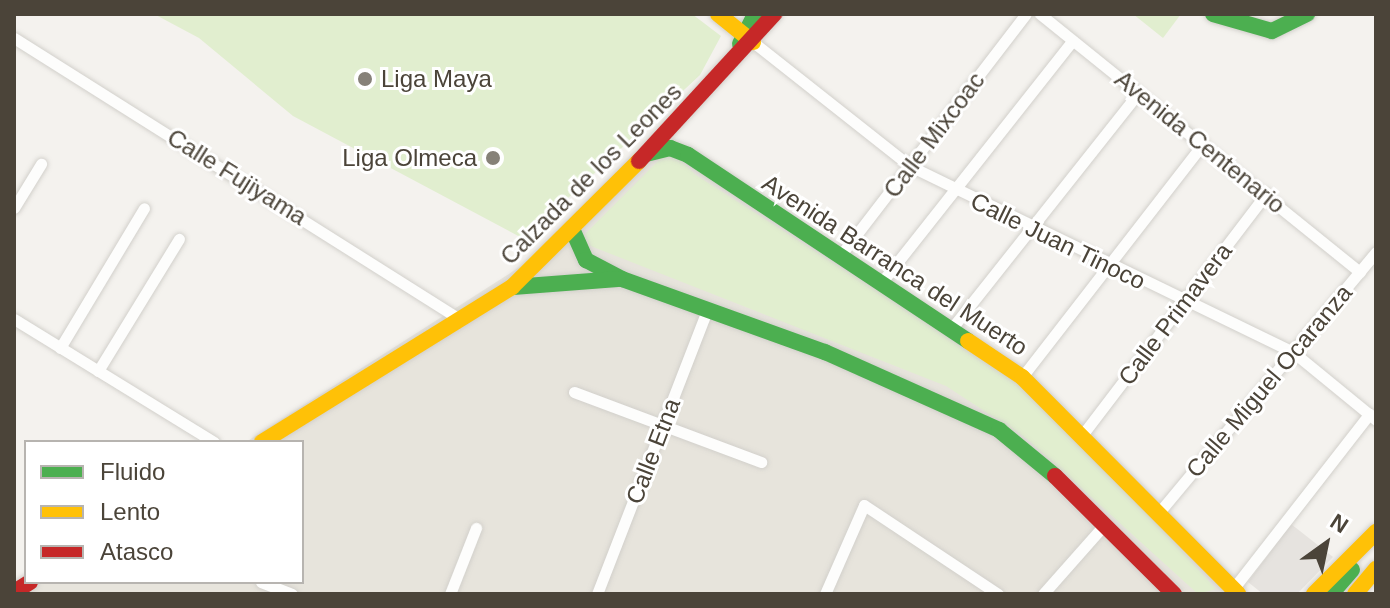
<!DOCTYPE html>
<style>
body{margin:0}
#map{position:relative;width:1390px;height:608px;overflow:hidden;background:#f4f2ee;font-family:Helvetica,sans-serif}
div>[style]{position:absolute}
.residential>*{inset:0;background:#e7e4dc}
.green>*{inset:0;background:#e1eecf}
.parking>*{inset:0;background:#e6e3df}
.roads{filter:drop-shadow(0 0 2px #d2d0cb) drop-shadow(0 0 2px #d2d0cb)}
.street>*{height:11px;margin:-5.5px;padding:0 5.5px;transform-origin:5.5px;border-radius:5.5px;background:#fdfdfc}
.fast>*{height:16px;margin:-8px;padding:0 8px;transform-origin:8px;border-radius:8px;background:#4caf50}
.slow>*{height:16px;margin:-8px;padding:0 8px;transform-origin:8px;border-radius:8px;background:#ffc107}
.jam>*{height:16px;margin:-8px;padding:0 8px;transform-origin:8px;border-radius:8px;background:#c62828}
.dots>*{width:22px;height:22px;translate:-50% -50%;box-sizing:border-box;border:4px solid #fff;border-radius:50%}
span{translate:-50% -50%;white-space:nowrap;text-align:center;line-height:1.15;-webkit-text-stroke:6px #fff;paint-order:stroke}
.poi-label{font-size:24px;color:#4b4439}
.left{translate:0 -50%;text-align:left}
.right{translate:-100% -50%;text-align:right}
.street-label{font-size:24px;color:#4b4439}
.frame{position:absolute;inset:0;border:16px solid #4b4439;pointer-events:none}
.legend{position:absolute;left:24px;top:440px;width:280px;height:144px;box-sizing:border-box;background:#fff;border:2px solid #b7b4b0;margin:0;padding:10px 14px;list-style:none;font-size:24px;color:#4b4439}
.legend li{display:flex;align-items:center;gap:16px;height:40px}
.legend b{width:40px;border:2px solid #b7b4b0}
.north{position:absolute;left:1286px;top:504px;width:80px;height:80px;-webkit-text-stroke:6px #fff;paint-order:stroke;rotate:33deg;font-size:22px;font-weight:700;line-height:32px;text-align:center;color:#4b4439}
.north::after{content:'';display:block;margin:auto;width:28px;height:36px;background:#4b4439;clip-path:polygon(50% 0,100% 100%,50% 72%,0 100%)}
</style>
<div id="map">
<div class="residential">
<i style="clip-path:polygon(666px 135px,1022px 377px,1227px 594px,14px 594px,27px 582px,302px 582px,302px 442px,246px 442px,548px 249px)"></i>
</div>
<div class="green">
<i style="clip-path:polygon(154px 14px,692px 14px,721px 36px,700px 75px,524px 239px,293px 116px,199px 38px)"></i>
<i style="clip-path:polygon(1133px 14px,1181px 14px,1163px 38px)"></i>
<i style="clip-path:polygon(669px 150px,696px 175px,1003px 371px,1078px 437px,1216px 589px,1198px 594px,1027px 439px,946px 386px,578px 241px)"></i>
</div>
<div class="parking">
<i style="clip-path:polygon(1291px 524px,1333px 557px,1297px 594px,1263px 594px,1248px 582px)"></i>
</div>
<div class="roads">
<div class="street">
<i style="left:1040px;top:14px;width:411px;rotate:38.9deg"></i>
<i style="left:14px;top:38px;width:525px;rotate:32.24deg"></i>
<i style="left:753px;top:42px;width:200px;rotate:38.3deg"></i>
<i style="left:910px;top:166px;width:426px;rotate:25.9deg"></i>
<i style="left:1293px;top:352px;width:107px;rotate:39.3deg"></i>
<i style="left:14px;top:208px;width:52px;rotate:-58.5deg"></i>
<i style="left:840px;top:256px;width:305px;rotate:-52.5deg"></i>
<i style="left:881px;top:283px;width:308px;rotate:-51.7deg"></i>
<i style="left:14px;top:319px;width:235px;rotate:31.6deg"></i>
<i style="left:952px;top:328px;width:300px;rotate:-51.6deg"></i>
<i style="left:60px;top:348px;width:163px;rotate:-59deg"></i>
<i style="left:98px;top:371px;width:155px;rotate:-58.5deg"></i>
<i style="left:1022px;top:377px;width:295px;rotate:-52.2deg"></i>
<i style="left:574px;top:392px;width:200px;rotate:20.5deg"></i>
<i style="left:1083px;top:434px;width:302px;rotate:-52.7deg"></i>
<i style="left:1161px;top:510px;width:336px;rotate:-50.2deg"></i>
<i style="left:261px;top:582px;width:33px;rotate:21deg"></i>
<i style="left:1233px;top:589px;width:222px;rotate:-52.1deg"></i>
<i style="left:450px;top:594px;width:71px;rotate:-68.5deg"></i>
<i style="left:597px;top:594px;width:307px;rotate:-68.8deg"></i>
<i style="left:825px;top:594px;width:97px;rotate:-66.3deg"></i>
<i style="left:864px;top:505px;width:161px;rotate:33.6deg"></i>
<i style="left:1043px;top:594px;width:92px;rotate:-48.5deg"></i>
</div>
<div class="fast">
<i style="left:1213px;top:14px;width:61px;rotate:16.1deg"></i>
<i style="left:1272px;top:31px;width:39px;rotate:-26deg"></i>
<i style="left:740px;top:44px;width:34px;rotate:-63deg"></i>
<i style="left:646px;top:154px;width:25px;rotate:-14deg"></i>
<i style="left:670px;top:148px;width:19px;rotate:21deg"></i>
<i style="left:688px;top:155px;width:336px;rotate:33.6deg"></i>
<i style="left:573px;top:231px;width:32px;rotate:66deg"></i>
<i style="left:586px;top:260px;width:41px;rotate:27.8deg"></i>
<i style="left:622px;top:279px;width:216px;rotate:19.8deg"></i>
<i style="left:825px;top:352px;width:191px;rotate:24.1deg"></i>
<i style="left:999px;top:430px;width:72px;rotate:39.4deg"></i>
<i style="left:513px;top:287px;width:105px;rotate:-4.4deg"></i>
<i style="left:1331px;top:594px;width:32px;rotate:-49deg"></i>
</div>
<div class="slow">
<i style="left:718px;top:14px;width:45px;rotate:38.7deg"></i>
<i style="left:968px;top:341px;width:65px;rotate:33.7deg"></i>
<i style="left:1022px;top:377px;width:306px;rotate:45.1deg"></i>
<i style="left:262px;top:442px;width:294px;rotate:-31.8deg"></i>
<i style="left:512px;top:287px;width:179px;rotate:-44.8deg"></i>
<i style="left:1314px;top:594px;width:88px;rotate:-45deg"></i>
<i style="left:1355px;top:594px;width:33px;rotate:-50deg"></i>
</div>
<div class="jam">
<i style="left:639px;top:161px;width:200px;rotate:-47.4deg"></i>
<i style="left:1055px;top:476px;width:168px;rotate:44.8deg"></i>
<i style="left:14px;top:592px;width:19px;rotate:-32deg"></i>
</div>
</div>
<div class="dots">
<i style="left:365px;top:79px;background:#868178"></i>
<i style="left:493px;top:158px;background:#868178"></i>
</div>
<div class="poi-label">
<span class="left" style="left:381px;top:79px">Liga Maya</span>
<span class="right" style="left:477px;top:158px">Liga Olmeca</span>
</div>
<div class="street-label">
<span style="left:934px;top:135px;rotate:-53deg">Calle Mixcoac</span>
<span style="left:1200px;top:142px;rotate:39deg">Avenida Centenario</span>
<span style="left:591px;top:174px;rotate:-45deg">Calzada de los Leones</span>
<span style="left:237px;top:177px;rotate:32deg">Calle Fujiyama</span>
<span style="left:1058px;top:241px;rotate:26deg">Calle Juan Tinoco</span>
<span style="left:895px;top:265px;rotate:33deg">Avenida Barranca del Muerto</span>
<span style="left:1175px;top:314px;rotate:-53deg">Calle Primavera</span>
<span style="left:1269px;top:381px;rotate:-50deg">Calle Miguel Ocaranza</span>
<span style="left:653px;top:451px;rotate:-69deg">Calle Etna</span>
</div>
<div class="frame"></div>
<ul class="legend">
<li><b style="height:10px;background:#4caf50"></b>Fluido</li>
<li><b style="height:10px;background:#ffc107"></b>Lento</li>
<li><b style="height:10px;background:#c62828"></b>Atasco</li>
</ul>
<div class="north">N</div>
</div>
